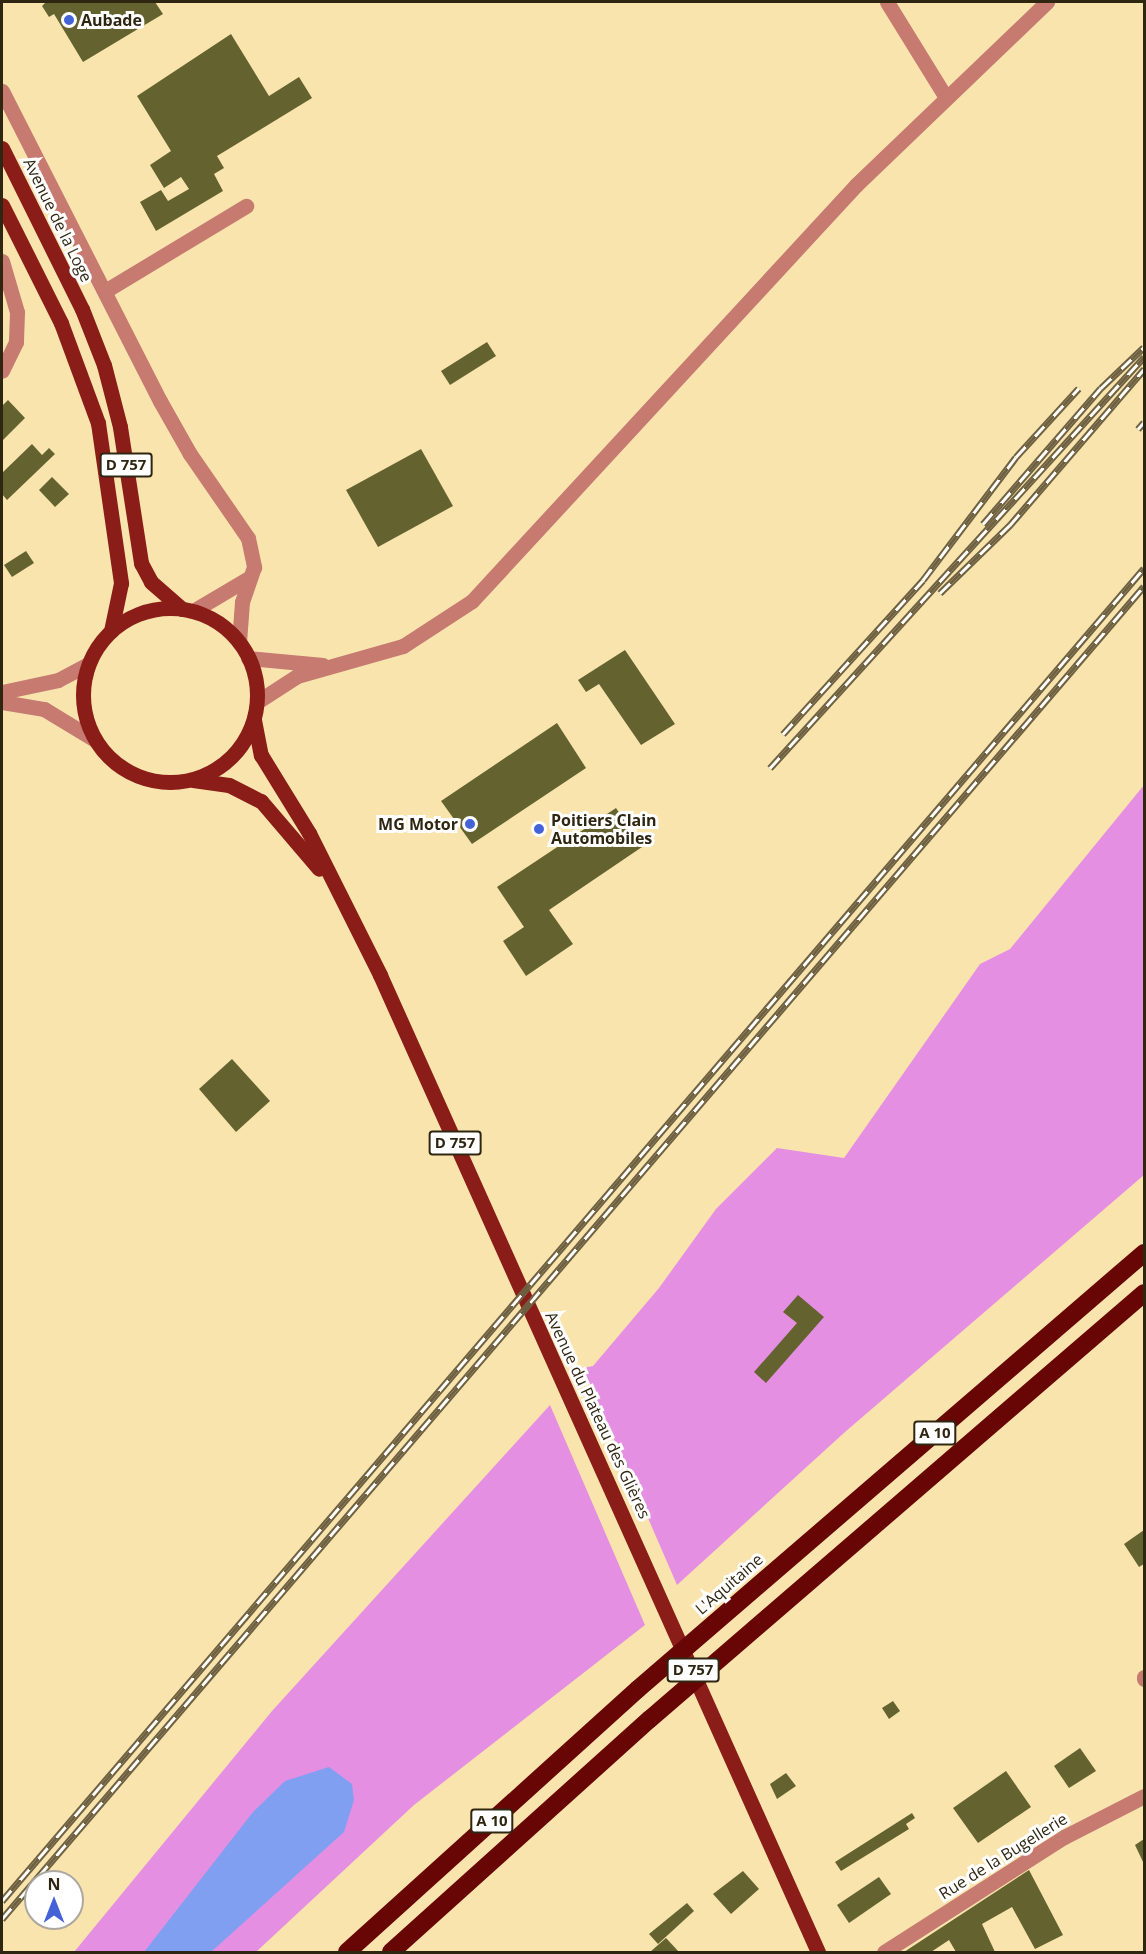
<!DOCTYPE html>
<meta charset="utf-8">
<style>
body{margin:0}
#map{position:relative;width:1146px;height:1954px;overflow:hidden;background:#fae4ae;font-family:"Open Sans",sans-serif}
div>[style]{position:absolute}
.green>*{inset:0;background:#e58fe2}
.water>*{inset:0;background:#819ff1}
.building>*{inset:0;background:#64632f}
.minor>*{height:15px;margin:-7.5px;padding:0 7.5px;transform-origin:7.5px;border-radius:7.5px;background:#c67a70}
.primary>*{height:15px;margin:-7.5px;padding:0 7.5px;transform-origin:7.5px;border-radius:7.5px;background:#8b1d18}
.primary>.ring{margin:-7.5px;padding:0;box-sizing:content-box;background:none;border:15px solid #8b1d18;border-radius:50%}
.motorway>*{height:18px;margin:-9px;padding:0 9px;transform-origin:9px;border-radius:9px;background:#680606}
.rail>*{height:7px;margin-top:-3.5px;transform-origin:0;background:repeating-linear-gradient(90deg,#fff 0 14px,#6e6142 0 28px);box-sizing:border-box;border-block:2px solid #6e6142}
.dots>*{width:16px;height:16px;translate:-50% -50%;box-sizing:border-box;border:3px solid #fff;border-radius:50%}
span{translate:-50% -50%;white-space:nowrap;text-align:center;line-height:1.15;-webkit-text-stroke:6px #fff;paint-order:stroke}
.shield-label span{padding:2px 4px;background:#fff;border:2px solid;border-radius:4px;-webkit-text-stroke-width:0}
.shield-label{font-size:15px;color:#2f2611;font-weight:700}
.poi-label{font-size:16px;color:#2f2611;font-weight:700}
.left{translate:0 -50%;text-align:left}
.right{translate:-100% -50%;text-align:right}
.street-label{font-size:16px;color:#2f2611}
.frame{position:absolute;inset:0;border:3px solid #2f2611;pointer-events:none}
.north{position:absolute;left:24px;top:1870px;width:60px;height:60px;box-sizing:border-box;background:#fff;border:2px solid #aca8a0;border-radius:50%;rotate:0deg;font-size:16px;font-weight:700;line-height:24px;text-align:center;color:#2f2611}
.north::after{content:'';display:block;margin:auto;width:21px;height:27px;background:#4363d6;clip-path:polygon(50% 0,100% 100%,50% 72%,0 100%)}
</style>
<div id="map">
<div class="green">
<i style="clip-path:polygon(1144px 785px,1144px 1175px,845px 1432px,677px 1585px,583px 1368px,593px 1366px,659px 1288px,716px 1209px,777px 1148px,844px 1158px,980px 964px,1010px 949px)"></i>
<i style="clip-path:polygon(550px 1405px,645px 1625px,414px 1805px,256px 1952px,74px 1952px,272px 1711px)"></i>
</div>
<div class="water">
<i style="clip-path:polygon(329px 1767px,352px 1784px,354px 1800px,344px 1832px,211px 1952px,144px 1952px,253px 1812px,285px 1781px)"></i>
</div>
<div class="building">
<i style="clip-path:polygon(46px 2px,155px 2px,163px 14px,83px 62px,54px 14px,49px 17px,42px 6px)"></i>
<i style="clip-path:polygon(231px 34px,269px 96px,299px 77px,312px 98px,217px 156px,224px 168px,214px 174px,223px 191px,156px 231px,140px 202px,161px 190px,168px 201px,189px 189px,181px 177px,164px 188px,150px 165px,171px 151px,137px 96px)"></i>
<i style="clip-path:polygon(487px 342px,496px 356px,450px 385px,441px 371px)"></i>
<i style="clip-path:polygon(8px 400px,25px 418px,2px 441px,2px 406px)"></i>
<i style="clip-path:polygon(32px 444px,42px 455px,49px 448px,55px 454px,7px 500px,2px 494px,2px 473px)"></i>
<i style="clip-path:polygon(421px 449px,453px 506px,378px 547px,346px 490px)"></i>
<i style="clip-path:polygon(52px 477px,69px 494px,55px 507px,39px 490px)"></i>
<i style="clip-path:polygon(26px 551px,34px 563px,12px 577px,4px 565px)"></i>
<i style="clip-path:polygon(625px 650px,675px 724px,641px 745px,599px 684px,586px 692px,578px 680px)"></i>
<i style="clip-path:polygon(557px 723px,586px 768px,472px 844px,441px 801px)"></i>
<i style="clip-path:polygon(616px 808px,642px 847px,549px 910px,573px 944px,526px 976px,503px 941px,524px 927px,497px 887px)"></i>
<i style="clip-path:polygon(232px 1059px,270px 1101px,236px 1132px,199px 1089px)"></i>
<i style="clip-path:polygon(798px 1295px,824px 1317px,766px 1383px,754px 1372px,797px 1323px,783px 1312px)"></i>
<i style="clip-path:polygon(1144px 1530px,1144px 1564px,1139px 1567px,1124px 1544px)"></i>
<i style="clip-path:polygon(893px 1701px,900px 1711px,889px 1719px,882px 1708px)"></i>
<i style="clip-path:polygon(1080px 1748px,1096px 1771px,1069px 1788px,1054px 1766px)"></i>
<i style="clip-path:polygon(1006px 1771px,1031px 1807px,978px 1843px,953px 1808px)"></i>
<i style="clip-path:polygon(786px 1773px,796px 1786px,777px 1799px,770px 1784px)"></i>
<i style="clip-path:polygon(912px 1813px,915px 1818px,906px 1824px,909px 1829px,841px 1871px,835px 1862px)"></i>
<i style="clip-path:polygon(1144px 1839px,1144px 1864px,1135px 1845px)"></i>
<i style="clip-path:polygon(1029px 1870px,1063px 1935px,1035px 1949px,1012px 1907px,982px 1924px,995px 1952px,956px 1952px,949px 1940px,931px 1952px,904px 1952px)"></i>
<i style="clip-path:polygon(743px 1871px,759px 1889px,731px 1914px,713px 1894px)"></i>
<i style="clip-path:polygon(879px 1877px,891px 1894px,849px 1923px,837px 1905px)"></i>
<i style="clip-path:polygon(687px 1903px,694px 1911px,658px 1944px,649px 1934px)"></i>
<i style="clip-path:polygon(666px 1938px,679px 1952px,650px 1952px)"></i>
</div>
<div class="minor">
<i style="left:887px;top:2px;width:110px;rotate:58.3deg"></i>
<i style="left:2px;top:91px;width:348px;rotate:63deg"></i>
<i style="left:160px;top:401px;width:61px;rotate:60.5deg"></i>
<i style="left:190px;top:454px;width:102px;rotate:55.4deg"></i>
<i style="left:248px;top:538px;width:30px;rotate:78deg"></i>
<i style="left:254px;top:567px;width:37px;rotate:109deg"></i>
<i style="left:242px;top:602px;width:40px;rotate:94.3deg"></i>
<i style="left:2px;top:261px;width:53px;rotate:73.6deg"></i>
<i style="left:17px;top:312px;width:30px;rotate:92deg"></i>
<i style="left:16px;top:342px;width:32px;rotate:116deg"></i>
<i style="left:105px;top:291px;width:165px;rotate:-31.1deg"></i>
<i style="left:193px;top:611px;width:63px;rotate:-30.7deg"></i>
<i style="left:248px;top:658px;width:75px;rotate:5.3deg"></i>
<i style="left:2px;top:692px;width:57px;rotate:-12.1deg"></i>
<i style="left:58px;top:680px;width:34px;rotate:-28deg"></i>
<i style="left:2px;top:702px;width:43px;rotate:9.5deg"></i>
<i style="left:44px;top:709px;width:60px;rotate:31.3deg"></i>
<i style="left:257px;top:702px;width:48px;rotate:-33deg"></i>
<i style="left:297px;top:676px;width:110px;rotate:-15.8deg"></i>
<i style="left:403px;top:646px;width:82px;rotate:-33.1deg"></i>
<i style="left:472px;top:601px;width:566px;rotate:-47.29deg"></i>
<i style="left:856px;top:185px;width:265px;rotate:-43.8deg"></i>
<i style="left:1144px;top:1677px;width:2px;rotate:90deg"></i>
<i style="left:884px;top:1952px;width:214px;rotate:-32.6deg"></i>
<i style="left:1064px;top:1837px;width:90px;rotate:-27.1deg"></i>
</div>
<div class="primary">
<i style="left:2px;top:148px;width:180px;rotate:63.6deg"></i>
<i style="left:82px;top:309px;width:60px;rotate:68.6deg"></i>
<i style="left:104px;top:365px;width:64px;rotate:75.5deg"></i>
<i style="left:120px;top:427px;width:138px;rotate:81.2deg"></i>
<i style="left:141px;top:563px;width:21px;rotate:62deg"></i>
<i style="left:151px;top:582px;width:41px;rotate:41.1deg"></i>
<i style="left:2px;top:205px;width:132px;rotate:63.4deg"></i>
<i style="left:61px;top:323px;width:107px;rotate:69.7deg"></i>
<i style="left:98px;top:423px;width:162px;rotate:81.8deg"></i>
<i style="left:121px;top:583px;width:49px;rotate:101.8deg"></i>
<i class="ring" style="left:83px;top:608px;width:159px;height:159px"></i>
<i style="left:254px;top:720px;width:36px;rotate:79deg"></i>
<i style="left:261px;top:755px;width:92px;rotate:58.4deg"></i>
<i style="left:309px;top:833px;width:159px;rotate:63.4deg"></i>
<i style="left:380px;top:975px;width:1071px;rotate:65.85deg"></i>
<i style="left:193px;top:780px;width:36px;rotate:8deg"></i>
<i style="left:229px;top:785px;width:36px;rotate:27deg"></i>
<i style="left:261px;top:801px;width:89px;rotate:49.5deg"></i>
</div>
<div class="motorway">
<i style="left:347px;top:1952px;width:392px;rotate:-42.1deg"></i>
<i style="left:638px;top:1689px;width:668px;rotate:-40.75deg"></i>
<i style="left:391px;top:1952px;width:348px;rotate:-42deg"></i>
<i style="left:650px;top:1719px;width:652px;rotate:-40.77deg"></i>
</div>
<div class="rail">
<i style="left:1138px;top:429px;width:9px;rotate:-49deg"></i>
<i style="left:983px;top:524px;width:180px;rotate:-49.1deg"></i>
<i style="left:1101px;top:388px;width:59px;rotate:-43.6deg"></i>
<i style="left:940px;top:593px;width:98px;rotate:-44.2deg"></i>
<i style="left:1010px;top:525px;width:206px;rotate:-49.3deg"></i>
<i style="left:783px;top:734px;width:208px;rotate:-47.7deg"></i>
<i style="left:923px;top:580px;width:154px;rotate:-52.9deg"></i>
<i style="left:1016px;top:457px;width:93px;rotate:-47.6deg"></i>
<i style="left:770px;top:768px;width:556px;rotate:-47.7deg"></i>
<i style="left:2px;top:1901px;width:1755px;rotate:-49.41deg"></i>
<i style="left:2px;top:1919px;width:1755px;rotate:-49.41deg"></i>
</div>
<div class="dots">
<i style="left:69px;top:20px;background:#4363d6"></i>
<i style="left:470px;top:824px;background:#4363d6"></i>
<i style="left:539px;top:829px;background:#4363d6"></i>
</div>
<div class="shield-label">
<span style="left:126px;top:465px">D 757</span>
<span style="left:455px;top:1143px">D 757</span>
<span style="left:935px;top:1433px">A 10</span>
<span style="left:693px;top:1670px">D 757</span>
<span style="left:492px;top:1821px">A 10</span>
</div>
<div class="poi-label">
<span class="left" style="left:81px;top:20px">Aubade</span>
<span class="left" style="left:551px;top:829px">Poitiers Clain<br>Automobiles</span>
<span class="right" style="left:458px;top:824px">MG Motor</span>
</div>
<div class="street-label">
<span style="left:58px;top:220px;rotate:64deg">Avenue de la Loge</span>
<span style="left:598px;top:1415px;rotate:65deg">Avenue du Plateau des Glières</span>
<span style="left:729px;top:1584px;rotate:-41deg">L'Aquitaine</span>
<span style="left:1003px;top:1856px;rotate:-32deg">Rue de la Bugellerie</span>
</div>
<div class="frame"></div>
<div class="north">N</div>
</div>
